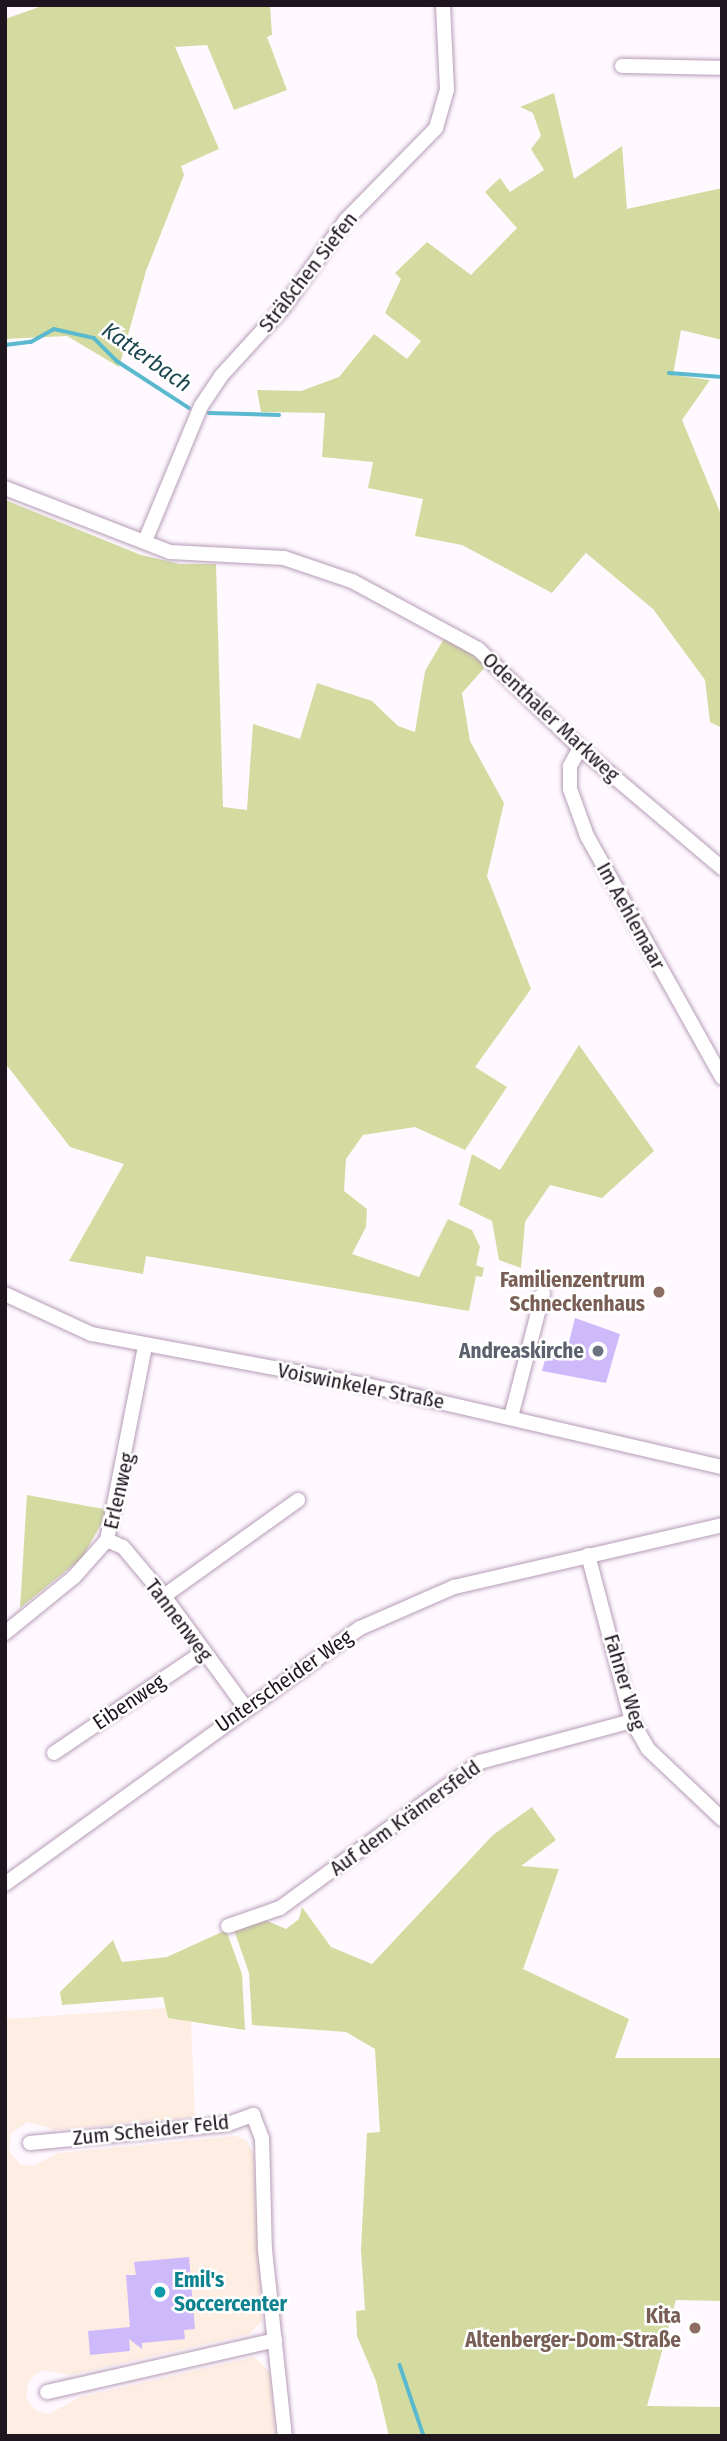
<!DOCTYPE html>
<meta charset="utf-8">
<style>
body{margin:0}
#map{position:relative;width:727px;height:2441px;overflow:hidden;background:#fff9ff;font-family:"Fira Sans Condensed",sans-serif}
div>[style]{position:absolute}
.commercial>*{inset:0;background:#feede2}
.green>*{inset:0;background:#d3dba0}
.stream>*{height:3.5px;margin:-1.75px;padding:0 1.75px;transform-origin:1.75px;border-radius:1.75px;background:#5ab9ce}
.building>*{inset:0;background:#ceb9fb}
.roads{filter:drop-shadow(0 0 2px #b79cb7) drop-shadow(0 0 2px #b79cb7)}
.minor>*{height:14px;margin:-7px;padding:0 7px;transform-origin:7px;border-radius:7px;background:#fff}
.dots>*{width:19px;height:19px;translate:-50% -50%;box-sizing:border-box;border:4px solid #fff;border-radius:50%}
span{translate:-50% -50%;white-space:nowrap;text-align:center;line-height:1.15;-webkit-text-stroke:5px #fff;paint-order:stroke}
.street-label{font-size:21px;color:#1f151f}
.education-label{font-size:21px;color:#785e54;font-weight:700}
.right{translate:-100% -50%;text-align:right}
.worship-label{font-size:21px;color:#5b616d;font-weight:700}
.culture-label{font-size:21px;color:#0d838f;font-weight:700}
.left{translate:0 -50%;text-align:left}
.water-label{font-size:23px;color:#1c4750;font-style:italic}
.frame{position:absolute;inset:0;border:7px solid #1f151f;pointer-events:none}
</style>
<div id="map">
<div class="commercial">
<i style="clip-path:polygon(166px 2008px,168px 2018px,191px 2021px,195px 2117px,55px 2130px,28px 2122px,11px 2133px,9px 2151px,20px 2164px,33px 2166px,58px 2153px,236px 2136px,246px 2140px,254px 2155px,262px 2321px,249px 2334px,71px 2375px,43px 2370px,29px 2380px,26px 2397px,36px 2411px,49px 2414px,80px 2397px,254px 2357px,270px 2372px,276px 2436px,5px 2436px,5px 2019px)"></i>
</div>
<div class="green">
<i style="clip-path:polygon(45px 5px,270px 5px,272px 35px,267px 37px,287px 90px,234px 110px,207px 45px,175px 47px,219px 149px,181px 166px,184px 175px,146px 271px,119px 367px,67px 336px,5px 339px,5px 19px)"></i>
<i style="clip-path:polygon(554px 93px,574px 179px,622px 146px,627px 209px,722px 188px,722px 340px,681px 330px,673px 375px,710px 380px,682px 420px,722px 517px,722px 728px,710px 722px,705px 680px,653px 609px,586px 553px,589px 549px,552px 593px,462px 545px,415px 536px,423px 499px,368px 488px,373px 462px,322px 457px,325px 413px,261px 412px,257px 390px,301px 391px,339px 377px,374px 334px,407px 359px,421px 341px,385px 313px,401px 279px,395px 273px,427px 242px,471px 275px,517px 228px,485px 192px,500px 178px,510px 192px,544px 170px,531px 149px,541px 136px,533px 113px,520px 107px)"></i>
<i style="clip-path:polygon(5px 500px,141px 555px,180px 564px,216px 564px,223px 807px,247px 810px,253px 724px,300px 739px,317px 683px,372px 701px,398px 726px,415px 732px,425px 671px,445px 637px,487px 665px,462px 693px,470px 741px,504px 803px,487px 876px,531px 989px,475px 1067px,507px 1087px,465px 1150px,415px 1127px,363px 1135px,346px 1159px,344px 1191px,367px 1209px,366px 1227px,352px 1254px,419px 1277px,448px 1219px,472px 1230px,480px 1247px,476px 1265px,484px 1268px,482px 1277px,476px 1276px,469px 1311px,146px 1256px,143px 1274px,69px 1261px,124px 1164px,70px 1147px,5px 1063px)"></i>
<i style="clip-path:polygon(579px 1045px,654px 1151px,602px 1198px,550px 1185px,525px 1222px,521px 1268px,499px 1260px,492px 1221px,459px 1205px,472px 1154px,500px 1170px)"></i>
<i style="clip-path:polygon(27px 1495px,109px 1510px,82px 1558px,20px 1608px)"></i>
<i style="clip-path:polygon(532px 1807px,556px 1840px,521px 1866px,559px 1869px,523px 1969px,629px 2019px,615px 2058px,722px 2058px,722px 2301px,676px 2300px,647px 2406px,722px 2407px,722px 2436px,389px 2436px,376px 2381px,357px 2336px,356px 2311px,365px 2310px,361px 2249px,367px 2133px,380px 2132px,375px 2049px,346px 2032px,252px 2025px,249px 1973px,233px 1927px,263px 1919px,286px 1929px,299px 1919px,302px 1907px,331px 1947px,372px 1964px,493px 1835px)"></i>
<i style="clip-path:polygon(226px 1930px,242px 1974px,245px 2030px,168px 2018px,163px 1997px,62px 2005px,60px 1992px,113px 1940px,122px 1962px,167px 1957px)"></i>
</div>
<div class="stream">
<i style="left:5px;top:345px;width:26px;rotate:-7deg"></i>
<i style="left:31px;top:342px;width:26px;rotate:-29deg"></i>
<i style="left:54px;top:329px;width:41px;rotate:12.7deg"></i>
<i style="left:94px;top:338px;width:33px;rotate:45deg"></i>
<i style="left:117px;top:361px;width:86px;rotate:33.1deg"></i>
<i style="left:669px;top:373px;width:53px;rotate:4.3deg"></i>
<i style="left:209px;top:413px;width:70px;rotate:1.6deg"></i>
<i style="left:400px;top:2365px;width:75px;rotate:71.3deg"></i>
</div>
<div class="building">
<i style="clip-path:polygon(575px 1318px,620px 1334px,606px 1383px,542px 1371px,549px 1345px,567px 1350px)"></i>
<i style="clip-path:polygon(189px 2257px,195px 2329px,184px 2330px,185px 2339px,142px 2343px,142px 2349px,129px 2339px,130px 2351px,90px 2355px,88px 2331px,130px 2327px,126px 2275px,136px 2275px,134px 2262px)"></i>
</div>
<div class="roads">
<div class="minor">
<i style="left:622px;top:66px;width:100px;rotate:1.1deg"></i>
<i style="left:5px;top:488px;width:177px;rotate:21.2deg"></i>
<i style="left:170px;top:552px;width:114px;rotate:3deg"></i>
<i style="left:284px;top:558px;width:72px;rotate:18.7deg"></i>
<i style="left:352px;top:581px;width:143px;rotate:28.4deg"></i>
<i style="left:478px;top:649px;width:142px;rotate:44.1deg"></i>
<i style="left:580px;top:748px;width:186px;rotate:40.2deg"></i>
<i style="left:145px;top:541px;width:146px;rotate:-67.5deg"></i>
<i style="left:201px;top:406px;width:36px;rotate:-56deg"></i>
<i style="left:221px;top:376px;width:92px;rotate:-47.6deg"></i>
<i style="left:283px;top:308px;width:108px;rotate:-54.4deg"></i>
<i style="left:346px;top:220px;width:129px;rotate:-45.6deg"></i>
<i style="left:436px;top:128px;width:40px;rotate:-74deg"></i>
<i style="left:447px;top:90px;width:85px;rotate:-92.7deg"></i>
<i style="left:580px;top:748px;width:21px;rotate:119deg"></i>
<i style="left:570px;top:766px;width:23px;rotate:90deg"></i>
<i style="left:570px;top:789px;width:50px;rotate:70.1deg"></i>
<i style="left:587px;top:836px;width:277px;rotate:60.8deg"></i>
<i style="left:5px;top:1294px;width:95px;rotate:24.9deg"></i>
<i style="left:91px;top:1334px;width:280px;rotate:10.5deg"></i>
<i style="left:366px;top:1385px;width:365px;rotate:13deg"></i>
<i style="left:511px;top:1417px;width:128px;rotate:-75.5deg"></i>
<i style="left:107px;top:1540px;width:17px;rotate:24deg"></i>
<i style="left:123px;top:1547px;width:64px;rotate:50.1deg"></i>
<i style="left:164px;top:1596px;width:137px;rotate:53.9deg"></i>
<i style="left:588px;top:1555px;width:172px;rotate:75.2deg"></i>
<i style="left:632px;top:1721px;width:32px;rotate:60deg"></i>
<i style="left:648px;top:1749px;width:102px;rotate:43.4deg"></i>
<i style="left:164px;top:1596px;width:165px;rotate:-35.6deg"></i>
<i style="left:5px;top:1633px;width:89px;rotate:-39.1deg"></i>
<i style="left:74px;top:1577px;width:50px;rotate:-48.3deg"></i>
<i style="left:107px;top:1540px;width:198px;rotate:-78.9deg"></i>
<i style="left:54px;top:1753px;width:180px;rotate:-34.1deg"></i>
<i style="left:5px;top:1884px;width:438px;rotate:-35.8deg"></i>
<i style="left:360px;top:1628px;width:103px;rotate:-23.6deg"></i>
<i style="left:454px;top:1587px;width:275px;rotate:-13deg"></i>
<i style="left:228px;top:1926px;width:55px;rotate:-19.1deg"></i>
<i style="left:280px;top:1908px;width:248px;rotate:-36.1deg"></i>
<i style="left:480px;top:1762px;width:157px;rotate:-15.1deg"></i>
<i style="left:30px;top:2143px;width:199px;rotate:-5.5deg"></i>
<i style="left:228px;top:2124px;width:27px;rotate:-20deg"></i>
<i style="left:253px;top:2115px;width:25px;rotate:69deg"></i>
<i style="left:262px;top:2138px;width:112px;rotate:88.5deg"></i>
<i style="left:265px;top:2250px;width:187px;rotate:83.9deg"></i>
<i style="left:47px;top:2392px;width:234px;rotate:-12.8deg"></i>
</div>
</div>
<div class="dots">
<i style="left:659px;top:1292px;background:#8d6e63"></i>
<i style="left:598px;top:1351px;background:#6b7280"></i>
<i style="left:160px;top:2292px;background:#0f9aa8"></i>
<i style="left:695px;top:2328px;background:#8d6e63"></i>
</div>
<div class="street-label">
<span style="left:308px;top:272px;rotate:-52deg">Sträßchen Siefen</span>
<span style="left:551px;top:717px;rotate:43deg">Odenthaler Markweg</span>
<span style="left:631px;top:916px;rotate:61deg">Im Aehlemaar</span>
<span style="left:361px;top:1386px;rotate:11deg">Voiswinkeler Straße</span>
<span style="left:119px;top:1491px;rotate:-77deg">Erlenweg</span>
<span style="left:179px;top:1620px;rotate:53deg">Tannenweg</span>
<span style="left:284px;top:1681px;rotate:-35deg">Unterscheider Weg</span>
<span style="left:625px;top:1682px;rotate:73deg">Fahner Weg</span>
<span style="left:129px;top:1702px;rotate:-34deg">Eibenweg</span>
<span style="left:405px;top:1818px;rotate:-36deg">Auf dem Krämersfeld</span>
<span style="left:151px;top:2130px;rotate:-6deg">Zum Scheider Feld</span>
</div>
<div class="education-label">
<span class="right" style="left:645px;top:1292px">Familienzentrum<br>Schneckenhaus</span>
<span class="right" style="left:681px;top:2328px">Kita<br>Altenberger-Dom-Straße</span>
</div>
<div class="worship-label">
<span class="right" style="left:584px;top:1351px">Andreaskirche</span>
</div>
<div class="culture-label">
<span class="left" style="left:174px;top:2292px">Emil's<br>Soccercenter</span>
</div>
<div class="water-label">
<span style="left:147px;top:357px;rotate:35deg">Katterbach</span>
</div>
<div class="frame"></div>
</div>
